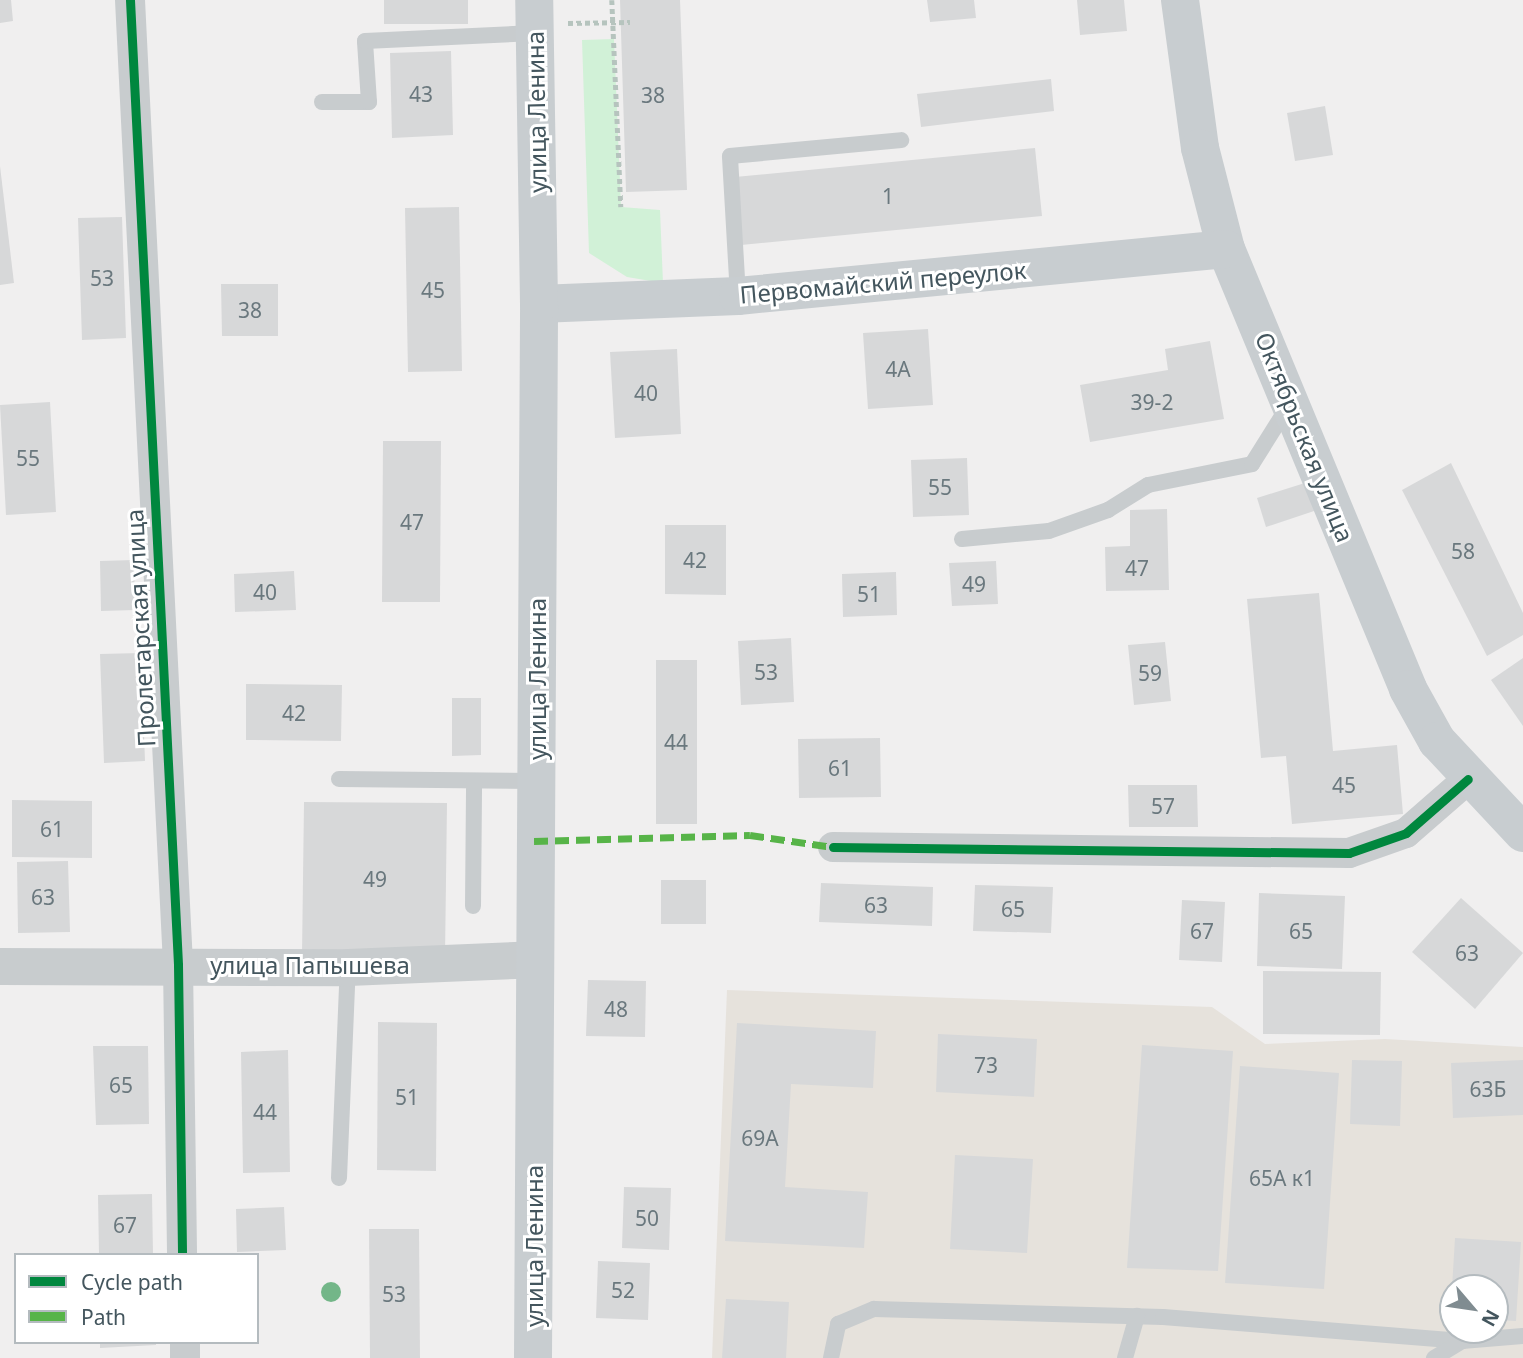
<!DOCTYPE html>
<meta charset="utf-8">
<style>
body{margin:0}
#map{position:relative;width:1523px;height:1358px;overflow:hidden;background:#f0efef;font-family:"Noto Sans",sans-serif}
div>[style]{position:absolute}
.commercial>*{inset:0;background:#e6e2dc}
.green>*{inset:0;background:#d1f1d7}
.building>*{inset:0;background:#d7d8d9}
.path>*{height:4.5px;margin-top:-2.25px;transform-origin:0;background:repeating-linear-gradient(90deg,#b6c4be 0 5px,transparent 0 8.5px)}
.service>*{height:16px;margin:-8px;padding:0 8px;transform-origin:8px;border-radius:8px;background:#c8ccce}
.minor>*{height:30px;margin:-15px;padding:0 15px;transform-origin:15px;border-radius:15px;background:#c8ccce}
.tertiary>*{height:37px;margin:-18.5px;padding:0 18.5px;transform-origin:18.5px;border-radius:18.5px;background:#c8ccce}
.secondary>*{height:38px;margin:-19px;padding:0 19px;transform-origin:19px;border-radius:19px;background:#c8cdd0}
.quiet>*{height:7px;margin-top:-3.5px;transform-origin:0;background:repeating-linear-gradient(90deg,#57b448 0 14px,transparent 0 21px)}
.cycleway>*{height:9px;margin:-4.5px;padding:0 4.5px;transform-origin:4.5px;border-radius:4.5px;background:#00873e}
.trees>*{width:20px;height:20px;margin:-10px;border-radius:50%;background:#73b688}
span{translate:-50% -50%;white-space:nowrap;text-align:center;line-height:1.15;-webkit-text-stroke:6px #fff;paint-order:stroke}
.number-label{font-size:21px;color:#6a787e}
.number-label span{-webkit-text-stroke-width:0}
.street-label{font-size:24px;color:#44565e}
.legend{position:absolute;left:14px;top:1253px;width:245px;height:91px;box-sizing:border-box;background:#fff;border:2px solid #b4bbbf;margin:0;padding:9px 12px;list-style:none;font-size:21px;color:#44565e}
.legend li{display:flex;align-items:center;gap:14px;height:35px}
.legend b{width:35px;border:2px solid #b4bbbf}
.north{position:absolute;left:1439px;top:1274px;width:70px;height:70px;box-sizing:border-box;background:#fff;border:2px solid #b4bbbf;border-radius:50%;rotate:119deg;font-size:19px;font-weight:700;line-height:28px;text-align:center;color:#44565e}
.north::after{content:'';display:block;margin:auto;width:24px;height:32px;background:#808c91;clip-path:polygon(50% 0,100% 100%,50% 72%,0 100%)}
</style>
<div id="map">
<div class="commercial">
<i style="clip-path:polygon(evenodd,727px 990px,1212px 1007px,1265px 1044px,1385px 1039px,1523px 1047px,1523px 1358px,712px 1358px,727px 990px,1453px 1288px,1495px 1288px,1495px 1330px,1453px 1330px,1453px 1288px)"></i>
</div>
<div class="green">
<i style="clip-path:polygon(614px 39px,621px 207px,660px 210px,663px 283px,627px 277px,589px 253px,582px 40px)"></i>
</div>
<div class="building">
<i style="clip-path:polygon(0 0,11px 0,13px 21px,0 23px)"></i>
<i style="clip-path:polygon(384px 0,468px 0,468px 24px,384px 24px)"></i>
<i style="clip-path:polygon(620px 0,680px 0,687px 190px,626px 192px)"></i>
<i style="clip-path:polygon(927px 0,974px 0,976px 18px,930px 22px)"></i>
<i style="clip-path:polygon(1077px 0,1124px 0,1127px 31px,1080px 35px)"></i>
<i style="clip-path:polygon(451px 51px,453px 135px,392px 138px,390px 53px)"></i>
<i style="clip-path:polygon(1051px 79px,1054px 111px,921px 127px,917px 94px)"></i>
<i style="clip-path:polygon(1325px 106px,1333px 155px,1295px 161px,1287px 113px)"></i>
<i style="clip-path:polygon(1035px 148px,1042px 216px,741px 245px,735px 177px)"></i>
<i style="clip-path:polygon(0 166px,14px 283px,0 285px)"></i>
<i style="clip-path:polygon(459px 207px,462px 371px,408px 372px,405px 208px)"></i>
<i style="clip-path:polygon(122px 217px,126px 338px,82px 340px,78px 218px)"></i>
<i style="clip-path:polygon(221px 284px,278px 284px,278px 336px,222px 336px)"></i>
<i style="clip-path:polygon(928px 329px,933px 405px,868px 409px,863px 333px)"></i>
<i style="clip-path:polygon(1210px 341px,1224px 419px,1090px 442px,1080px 385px,1168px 370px,1165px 349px)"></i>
<i style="clip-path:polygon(677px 349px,681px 434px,615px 438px,610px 352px)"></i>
<i style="clip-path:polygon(50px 402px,56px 512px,6px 515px,0 405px)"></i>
<i style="clip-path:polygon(383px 441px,441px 441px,440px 602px,382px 602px)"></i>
<i style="clip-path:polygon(967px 458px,969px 515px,913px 517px,911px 460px)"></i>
<i style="clip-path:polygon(1451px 463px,1523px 613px,1523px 635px,1487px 656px,1402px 490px)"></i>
<i style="clip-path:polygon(1308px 482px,1317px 510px,1266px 527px,1257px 498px)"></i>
<i style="clip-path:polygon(1167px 509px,1169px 590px,1106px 591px,1105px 547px,1130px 546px,1130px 510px)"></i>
<i style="clip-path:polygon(665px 525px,726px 525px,726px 595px,665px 594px)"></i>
<i style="clip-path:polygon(134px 560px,135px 610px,101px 611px,100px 561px)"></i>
<i style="clip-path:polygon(996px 561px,998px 604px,952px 606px,949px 563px)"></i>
<i style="clip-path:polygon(294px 571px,296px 610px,235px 612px,234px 574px)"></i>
<i style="clip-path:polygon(896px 572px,897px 615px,843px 617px,842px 574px)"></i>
<i style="clip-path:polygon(1319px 593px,1333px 751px,1397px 745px,1403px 814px,1292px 824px,1286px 756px,1261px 758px,1247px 599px)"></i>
<i style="clip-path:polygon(791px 638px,794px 702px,741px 705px,738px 641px)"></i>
<i style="clip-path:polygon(1165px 642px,1171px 701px,1134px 705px,1128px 645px)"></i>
<i style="clip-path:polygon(141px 653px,145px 761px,104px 763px,100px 654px)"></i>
<i style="clip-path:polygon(1523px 658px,1523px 726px,1491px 680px)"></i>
<i style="clip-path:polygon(656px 660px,697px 660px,697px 824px,656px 824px)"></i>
<i style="clip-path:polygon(246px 684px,342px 685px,341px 741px,246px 740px)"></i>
<i style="clip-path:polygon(452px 698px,481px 698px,481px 755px,452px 756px)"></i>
<i style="clip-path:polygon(880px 738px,881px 797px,799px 798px,798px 739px)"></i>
<i style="clip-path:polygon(1128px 785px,1197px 785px,1198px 827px,1129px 827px)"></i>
<i style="clip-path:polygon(12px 800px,92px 801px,92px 858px,12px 857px)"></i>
<i style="clip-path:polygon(304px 802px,447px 803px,445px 957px,302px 955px)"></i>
<i style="clip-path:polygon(68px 861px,70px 932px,18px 933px,17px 862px)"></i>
<i style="clip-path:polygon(661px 880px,706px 880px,706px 924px,661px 924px)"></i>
<i style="clip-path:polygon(821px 883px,933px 887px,932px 926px,819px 922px)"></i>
<i style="clip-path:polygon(975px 885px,1053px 887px,1051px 933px,973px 931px)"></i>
<i style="clip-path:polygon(1259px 893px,1345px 896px,1342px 969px,1257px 966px)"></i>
<i style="clip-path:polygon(1461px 898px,1523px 953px,1475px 1009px,1412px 952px)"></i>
<i style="clip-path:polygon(1182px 900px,1225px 902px,1222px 962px,1179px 960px)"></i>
<i style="clip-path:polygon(1263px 971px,1381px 972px,1380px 1035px,1263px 1034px)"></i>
<i style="clip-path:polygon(588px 980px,646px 981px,645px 1037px,586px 1036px)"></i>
<i style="clip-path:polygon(378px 1022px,437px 1023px,436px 1171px,377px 1170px)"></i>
<i style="clip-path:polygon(737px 1023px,876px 1031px,873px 1088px,791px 1084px,785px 1187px,868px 1192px,864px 1248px,725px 1241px)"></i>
<i style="clip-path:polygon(938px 1034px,1037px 1039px,1034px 1097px,936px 1092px)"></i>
<i style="clip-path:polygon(1142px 1045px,1233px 1051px,1218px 1271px,1127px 1268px)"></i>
<i style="clip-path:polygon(93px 1046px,148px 1046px,149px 1124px,96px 1125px)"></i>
<i style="clip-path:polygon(288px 1050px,290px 1172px,243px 1173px,241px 1052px)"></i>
<i style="clip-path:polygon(1352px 1060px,1402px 1061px,1400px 1126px,1350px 1124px)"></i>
<i style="clip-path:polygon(1523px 1060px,1523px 1115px,1453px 1118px,1451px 1063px)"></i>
<i style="clip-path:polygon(1240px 1066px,1339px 1073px,1324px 1289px,1225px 1283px)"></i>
<i style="clip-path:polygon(955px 1155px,1033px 1159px,1027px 1253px,950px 1249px)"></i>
<i style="clip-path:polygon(624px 1187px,671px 1188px,669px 1250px,622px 1248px)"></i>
<i style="clip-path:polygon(152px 1194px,153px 1255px,99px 1255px,98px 1195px)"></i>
<i style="clip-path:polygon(284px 1207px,286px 1250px,237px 1252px,236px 1209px)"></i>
<i style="clip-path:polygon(369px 1229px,419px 1229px,420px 1358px,370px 1358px)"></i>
<i style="clip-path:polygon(1455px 1238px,1521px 1242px,1516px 1321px,1495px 1320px,1495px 1288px,1452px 1288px)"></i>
<i style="clip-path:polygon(598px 1261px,650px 1263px,648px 1320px,596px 1318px)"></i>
<i style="clip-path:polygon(726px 1299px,789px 1302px,786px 1358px,722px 1358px)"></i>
<i style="clip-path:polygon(100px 1342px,156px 1342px,156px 1345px,100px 1348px)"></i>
</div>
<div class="path">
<i style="left:612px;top:0;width:207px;rotate:87.5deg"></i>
<i style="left:568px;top:23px;width:62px;rotate:-0.9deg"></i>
</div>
<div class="service">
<i style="left:322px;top:102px;width:47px"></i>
<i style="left:369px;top:102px;width:61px;rotate:-93.8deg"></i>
<i style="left:365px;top:41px;width:169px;rotate:-2.7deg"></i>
<i style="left:738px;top:296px;width:140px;rotate:-93.3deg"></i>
<i style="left:730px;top:156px;width:172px;rotate:-5.3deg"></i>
<i style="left:962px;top:539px;width:87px;rotate:-5.3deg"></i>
<i style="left:1049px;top:531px;width:63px;rotate:-19.6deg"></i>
<i style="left:1108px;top:510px;width:47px;rotate:-32deg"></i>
<i style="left:1148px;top:485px;width:106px;rotate:-11.4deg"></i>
<i style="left:1252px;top:464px;width:70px;rotate:-57.9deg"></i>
<i style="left:339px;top:779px;width:197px;rotate:0.6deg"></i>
<i style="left:473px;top:906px;width:125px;rotate:-89.5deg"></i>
<i style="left:339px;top:1178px;width:211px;rotate:-87.6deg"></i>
<i style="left:831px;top:1358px;width:35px;rotate:-78deg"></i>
<i style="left:838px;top:1324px;width:39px;rotate:-23deg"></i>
<i style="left:874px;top:1309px;width:289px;rotate:1.6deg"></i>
<i style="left:1163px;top:1317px;width:300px;rotate:4.6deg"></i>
<i style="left:1125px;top:1358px;width:44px;rotate:-74.1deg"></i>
<i style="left:1434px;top:1358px;width:33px;rotate:-31deg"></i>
<i style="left:1462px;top:1341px;width:61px;rotate:-4.7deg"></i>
</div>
<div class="minor">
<i style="left:130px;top:0;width:966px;rotate:87.15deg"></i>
<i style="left:178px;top:965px;width:290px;rotate:89.2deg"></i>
<i style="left:833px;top:847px;width:516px;rotate:0.67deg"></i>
<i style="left:1349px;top:853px;width:60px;rotate:-19.3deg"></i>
<i style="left:1406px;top:833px;width:82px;rotate:-41.1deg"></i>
<i style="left:185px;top:1342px;width:16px;rotate:90deg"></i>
</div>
<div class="tertiary">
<i style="left:0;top:966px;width:348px;rotate:0.2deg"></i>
<i style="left:348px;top:967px;width:187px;rotate:-2.4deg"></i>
</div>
<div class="secondary">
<i style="left:1180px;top:0;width:149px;rotate:82.3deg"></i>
<i style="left:1200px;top:148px;width:104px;rotate:75.6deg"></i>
<i style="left:1226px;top:249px;width:476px;rotate:67.5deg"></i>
<i style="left:1408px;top:689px;width:60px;rotate:60.9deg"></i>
<i style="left:1437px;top:741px;width:126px;rotate:46.9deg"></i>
<i style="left:539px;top:304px;width:199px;rotate:-2.3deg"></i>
<i style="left:738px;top:296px;width:490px;rotate:-5.5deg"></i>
<i style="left:533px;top:1358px;width:1054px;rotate:-89.67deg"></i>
<i style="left:539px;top:304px;width:304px;rotate:-90.9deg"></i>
</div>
<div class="quiet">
<i style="left:534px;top:841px;width:216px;rotate:-1.6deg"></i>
<i style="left:750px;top:835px;width:84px;rotate:8.2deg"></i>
</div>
<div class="cycleway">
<i style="left:130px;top:0;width:966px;rotate:87.15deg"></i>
<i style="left:178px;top:965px;width:290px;rotate:89.2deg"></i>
<i style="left:833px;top:847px;width:516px;rotate:0.67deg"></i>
<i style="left:1349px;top:853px;width:60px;rotate:-19.3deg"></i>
<i style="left:1406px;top:833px;width:82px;rotate:-41.1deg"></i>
</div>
<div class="trees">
<i style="left:331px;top:1292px"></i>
</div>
<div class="number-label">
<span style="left:421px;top:94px">43</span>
<span style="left:653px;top:95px">38</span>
<span style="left:888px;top:196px">1</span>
<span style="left:102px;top:278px">53</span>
<span style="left:433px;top:290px">45</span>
<span style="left:250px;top:310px">38</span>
<span style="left:898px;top:369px">4А</span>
<span style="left:646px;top:393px">40</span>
<span style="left:1152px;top:402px">39-2</span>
<span style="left:28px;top:458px">55</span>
<span style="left:940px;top:487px">55</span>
<span style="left:412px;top:522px">47</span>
<span style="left:1463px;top:551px">58</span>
<span style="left:695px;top:560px">42</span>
<span style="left:1137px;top:568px">47</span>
<span style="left:974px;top:584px">49</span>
<span style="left:265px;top:592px">40</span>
<span style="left:869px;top:594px">51</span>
<span style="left:766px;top:672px">53</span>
<span style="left:1150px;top:673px">59</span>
<span style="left:294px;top:713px">42</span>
<span style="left:676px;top:742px">44</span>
<span style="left:840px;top:768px">61</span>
<span style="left:1344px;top:785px">45</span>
<span style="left:1163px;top:806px">57</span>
<span style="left:52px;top:829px">61</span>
<span style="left:375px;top:879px">49</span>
<span style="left:43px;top:897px">63</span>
<span style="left:876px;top:905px">63</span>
<span style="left:1013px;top:909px">65</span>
<span style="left:1202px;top:931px">67</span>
<span style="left:1301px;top:931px">65</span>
<span style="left:1467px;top:953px">63</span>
<span style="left:616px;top:1009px">48</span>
<span style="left:986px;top:1065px">73</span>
<span style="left:121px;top:1085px">65</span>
<span style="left:1488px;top:1089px">63Б</span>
<span style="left:407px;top:1097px">51</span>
<span style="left:265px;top:1112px">44</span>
<span style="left:760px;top:1138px">69А</span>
<span style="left:1282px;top:1178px">65А к1</span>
<span style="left:647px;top:1218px">50</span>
<span style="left:125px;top:1225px">67</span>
<span style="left:623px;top:1290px">52</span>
<span style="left:394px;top:1294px">53</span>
</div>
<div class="street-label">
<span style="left:536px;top:112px;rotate:-91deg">улица Ленина</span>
<span style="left:883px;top:282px;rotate:-5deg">Первомайский переулок</span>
<span style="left:1305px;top:437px;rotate:68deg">Октябрьская улица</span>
<span style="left:140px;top:628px;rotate:-93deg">Пролетарская улица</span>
<span style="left:537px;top:679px;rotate:-90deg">улица Ленина</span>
<span style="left:310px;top:965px">улица Папышева</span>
<span style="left:534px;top:1246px;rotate:-90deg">улица Ленина</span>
</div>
<ul class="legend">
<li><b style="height:9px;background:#00873e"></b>Cycle path</li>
<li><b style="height:9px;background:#57b448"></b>Path</li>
</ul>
<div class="north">N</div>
</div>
